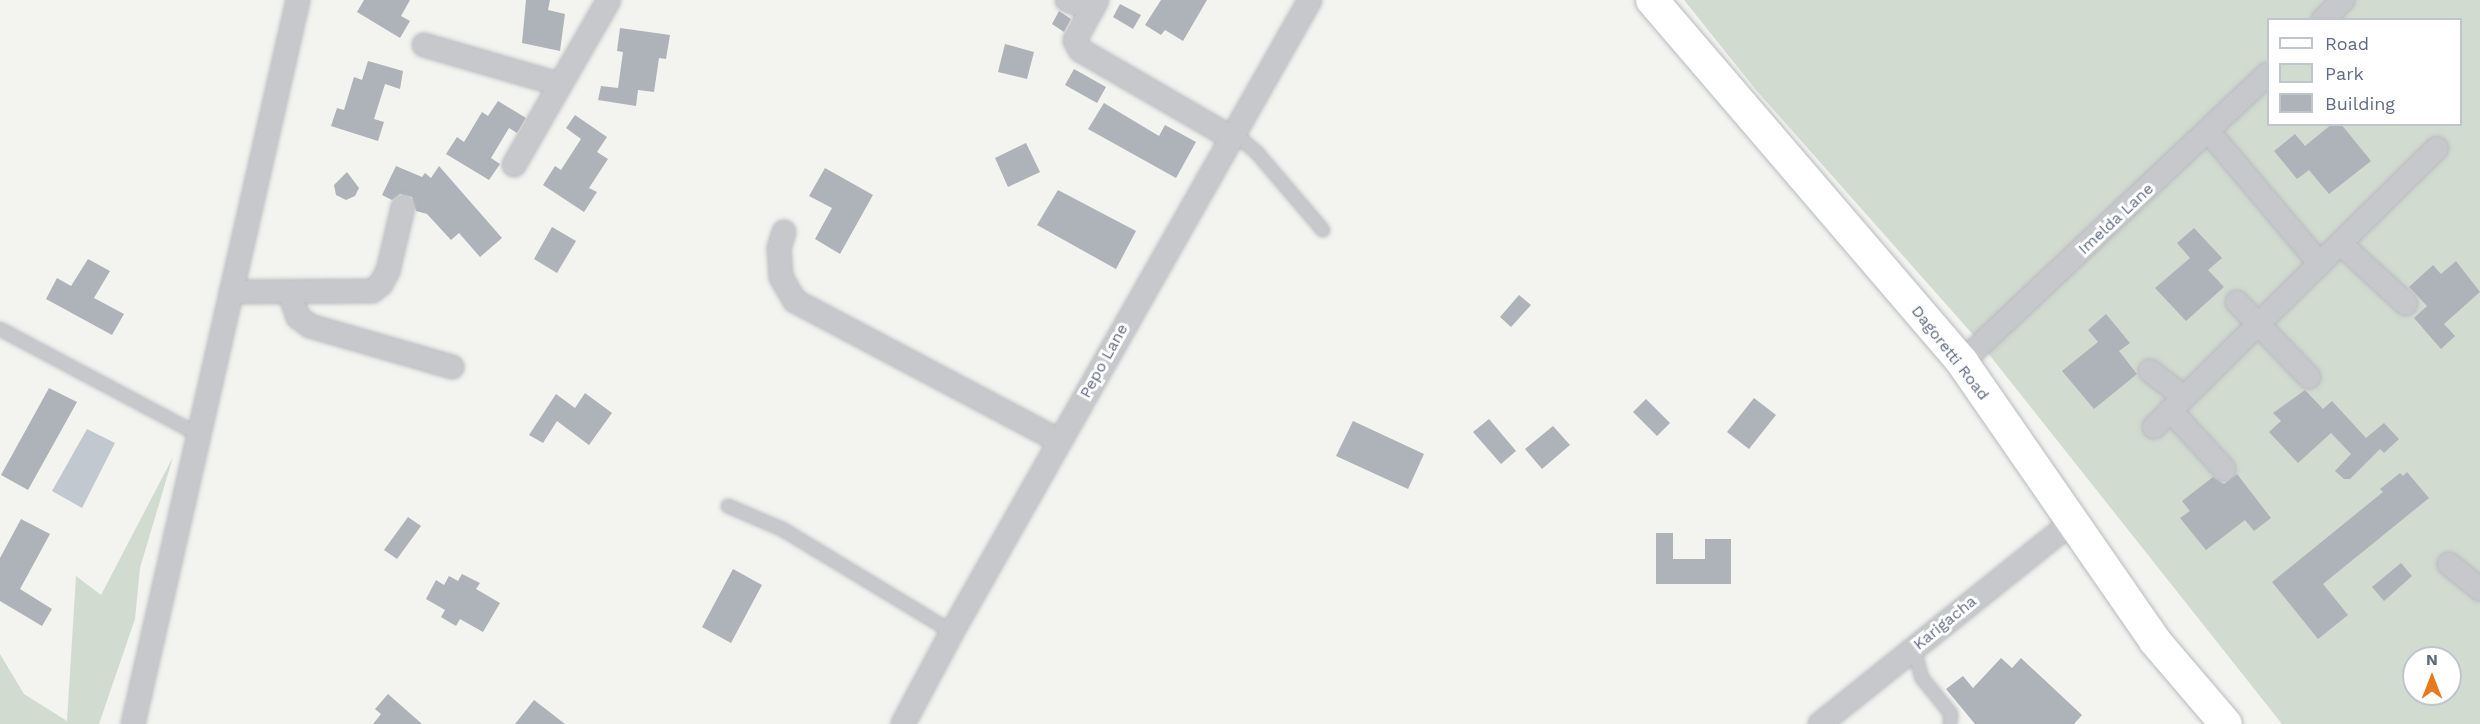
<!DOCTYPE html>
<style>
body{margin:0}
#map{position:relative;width:2480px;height:724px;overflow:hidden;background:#f3f4ef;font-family:"Work Sans",sans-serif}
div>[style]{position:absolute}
.green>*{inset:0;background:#d2dbd0}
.water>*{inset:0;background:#c1c8cf}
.building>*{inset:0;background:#aeb2b9}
.roads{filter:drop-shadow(0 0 2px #b8bac0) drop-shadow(0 0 2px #b8bac0)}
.lane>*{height:12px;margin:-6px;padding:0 6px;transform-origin:6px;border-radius:6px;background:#c6c8cc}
.street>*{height:22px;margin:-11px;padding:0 11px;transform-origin:11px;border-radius:11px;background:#c6c8cc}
.secondary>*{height:32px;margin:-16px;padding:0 16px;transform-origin:16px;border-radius:16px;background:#fff}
span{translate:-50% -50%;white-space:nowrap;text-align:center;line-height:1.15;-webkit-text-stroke:6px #fff;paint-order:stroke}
.street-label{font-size:16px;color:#626c81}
.legend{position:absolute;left:2267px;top:18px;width:195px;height:108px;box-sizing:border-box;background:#fff;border:2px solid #c0c4cd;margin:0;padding:8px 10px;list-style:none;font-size:18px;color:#626c81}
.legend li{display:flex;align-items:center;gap:12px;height:30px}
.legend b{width:30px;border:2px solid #c0c4cd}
.north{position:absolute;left:2402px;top:646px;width:60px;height:60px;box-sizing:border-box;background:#fff;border:2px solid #c0c4cd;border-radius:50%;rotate:0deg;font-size:16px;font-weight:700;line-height:24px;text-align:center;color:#626c81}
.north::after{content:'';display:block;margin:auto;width:21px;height:27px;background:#e6791d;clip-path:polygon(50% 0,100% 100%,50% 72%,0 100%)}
</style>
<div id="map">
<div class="green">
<i style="clip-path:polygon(evenodd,1684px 0,2480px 0,2480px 724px,2282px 724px,1976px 338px,1756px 90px,1684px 0,2268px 20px,2460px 20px,2460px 124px,2268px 124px,2268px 20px,1684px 0,2414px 658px,2450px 658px,2450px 694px,2414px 694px,2414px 658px)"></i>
<i style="clip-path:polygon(173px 457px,140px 568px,135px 619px,99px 724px,0 724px,0 654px,24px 694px,67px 721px,76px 576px,101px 595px)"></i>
</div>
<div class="water">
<i style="clip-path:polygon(87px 429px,115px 443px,82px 508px,52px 491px)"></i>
</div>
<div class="building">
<i style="clip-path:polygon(364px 0,410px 0,401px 16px,410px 21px,400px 38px,357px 12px)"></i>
<i style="clip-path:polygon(526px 0,550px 0,548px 10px,565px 14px,560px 51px,522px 43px)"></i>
<i style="clip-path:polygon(1161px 0,1207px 0,1183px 41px,1165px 30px,1161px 35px,1145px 25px)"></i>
<i style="clip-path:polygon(1120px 4px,1141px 15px,1133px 29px,1113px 17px)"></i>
<i style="clip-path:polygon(1059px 11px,1071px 19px,1064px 32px,1052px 24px)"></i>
<i style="clip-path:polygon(620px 28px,670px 35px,666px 59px,659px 58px,654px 92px,638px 90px,636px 106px,598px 100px,601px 86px,618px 88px,623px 52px,617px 51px)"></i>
<i style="clip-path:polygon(1005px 44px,1034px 52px,1027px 79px,998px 72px)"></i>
<i style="clip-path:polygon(368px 61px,403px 71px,400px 89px,385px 84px,374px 119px,384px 122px,378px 141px,331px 126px,337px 108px,344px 110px,354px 77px,362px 80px)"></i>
<i style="clip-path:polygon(1074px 69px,1106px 87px,1097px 103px,1065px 85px)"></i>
<i style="clip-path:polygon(498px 101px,526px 118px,517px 133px,509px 128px,491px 158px,500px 164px,489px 180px,446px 154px,457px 137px,464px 142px,482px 112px,488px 116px)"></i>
<i style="clip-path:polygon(1104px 103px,1159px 136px,1165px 125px,1196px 142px,1176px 178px,1088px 129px)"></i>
<i style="clip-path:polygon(575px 115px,607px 137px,597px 152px,608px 159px,589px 188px,597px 192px,584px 212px,543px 185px,555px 166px,561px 170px,581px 139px,566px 128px)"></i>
<i style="clip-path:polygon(2332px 124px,2341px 124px,2371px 161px,2329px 194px,2309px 170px,2297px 179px,2274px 151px,2295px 134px,2305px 146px)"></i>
<i style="clip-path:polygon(1026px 143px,1040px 172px,1008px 187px,995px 158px)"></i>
<i style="clip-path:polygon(396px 166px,422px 177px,425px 173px,431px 178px,439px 166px,502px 238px,480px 257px,459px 233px,451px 240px,427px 214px,416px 211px,412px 197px,400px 194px,392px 200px,382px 195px)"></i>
<i style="clip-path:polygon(825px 168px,873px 195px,840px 254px,815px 239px,832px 208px,809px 196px)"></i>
<i style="clip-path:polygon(347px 172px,359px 188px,355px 196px,346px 200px,336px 195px,334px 185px)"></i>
<i style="clip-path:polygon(1058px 190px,1136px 231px,1116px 269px,1037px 225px)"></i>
<i style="clip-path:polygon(552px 227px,576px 241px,557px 273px,534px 259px)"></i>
<i style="clip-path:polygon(2194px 228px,2222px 258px,2208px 270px,2224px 287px,2186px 321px,2155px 288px,2190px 258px,2177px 243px)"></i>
<i style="clip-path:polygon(88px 259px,110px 271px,94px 298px,124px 314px,112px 335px,46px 299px,57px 278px,71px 286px)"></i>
<i style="clip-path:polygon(2456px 261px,2480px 292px,2444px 324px,2455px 336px,2441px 349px,2414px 318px,2427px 306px,2409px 287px,2433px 265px,2441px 274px)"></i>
<i style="clip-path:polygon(1519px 295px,1531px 305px,1511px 327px,1500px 317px)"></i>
<i style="clip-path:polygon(2106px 314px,2130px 343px,2119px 351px,2137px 374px,2094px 409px,2062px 371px,2098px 342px,2088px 330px)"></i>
<i style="clip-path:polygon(49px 388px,77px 402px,28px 490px,1px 475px)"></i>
<i style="clip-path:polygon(2305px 390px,2323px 409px,2332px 401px,2366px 438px,2384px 423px,2399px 439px,2384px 453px,2380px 449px,2350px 479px,2344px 479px,2335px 471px,2351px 454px,2331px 433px,2298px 463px,2269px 432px,2281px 421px,2273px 413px)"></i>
<i style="clip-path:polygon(585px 393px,612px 413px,589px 445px,557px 421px,543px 443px,529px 435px,556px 394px,575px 408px)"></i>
<i style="clip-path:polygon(1754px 398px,1776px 415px,1749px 449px,1727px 432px)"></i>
<i style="clip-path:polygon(1646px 399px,1670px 423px,1657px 436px,1633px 412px)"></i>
<i style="clip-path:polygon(1489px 419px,1516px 451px,1501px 464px,1473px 432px)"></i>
<i style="clip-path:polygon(1353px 421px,1424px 454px,1408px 489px,1336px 456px)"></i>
<i style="clip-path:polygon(1553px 426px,1570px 445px,1542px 469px,1525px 449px)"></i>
<i style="clip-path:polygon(2407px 472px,2429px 498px,2323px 584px,2348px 615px,2318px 639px,2272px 582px,2383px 492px,2380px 489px,2400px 473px,2403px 476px)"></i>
<i style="clip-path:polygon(2237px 474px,2271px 518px,2254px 531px,2245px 520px,2206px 550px,2180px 518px,2190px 511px,2182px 501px,2213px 477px,2224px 484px)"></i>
<i style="clip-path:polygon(408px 517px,421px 526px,397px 559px,384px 550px)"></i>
<i style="clip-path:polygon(21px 519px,50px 534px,20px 589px,52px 609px,42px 626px,0 601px,0 558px)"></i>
<i style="clip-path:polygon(1656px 533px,1673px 533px,1673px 559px,1705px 559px,1705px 539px,1731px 539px,1731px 584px,1656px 584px)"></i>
<i style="clip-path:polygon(2401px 563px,2412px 576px,2384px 601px,2372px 587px)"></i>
<i style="clip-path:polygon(733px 569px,762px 585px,731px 643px,702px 627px)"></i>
<i style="clip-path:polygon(462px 574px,480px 583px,476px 589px,500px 603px,483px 632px,460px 619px,456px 626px,441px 617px,445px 610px,426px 599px,436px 580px,444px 585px,449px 576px,458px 581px)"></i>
<i style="clip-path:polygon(2001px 658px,2012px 668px,2021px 658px,2082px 715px,2074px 724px,1975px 724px,1946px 689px,1963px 676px,1973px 688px)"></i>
<i style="clip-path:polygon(388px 694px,422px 724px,373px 724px,381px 714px,375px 709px)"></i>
<i style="clip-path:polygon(534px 700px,565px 724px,515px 724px)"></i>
</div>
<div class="roads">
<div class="lane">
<i style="left:1233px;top:132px;width:33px;rotate:41deg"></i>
<i style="left:1258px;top:154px;width:100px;rotate:49.5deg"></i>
<i style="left:0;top:329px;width:225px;rotate:28deg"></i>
<i style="left:728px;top:506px;width:59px;rotate:23.1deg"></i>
<i style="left:782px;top:529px;width:199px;rotate:31.2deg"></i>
<i style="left:1914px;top:649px;width:30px;rotate:75deg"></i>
<i style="left:1922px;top:678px;width:46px;rotate:51.1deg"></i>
<i style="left:1951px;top:714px;width:10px;rotate:96deg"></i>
</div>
<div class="street">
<i style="left:1067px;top:0;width:27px;rotate:20deg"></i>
<i style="left:1097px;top:0;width:46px;rotate:118.8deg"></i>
<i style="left:1075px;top:40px;width:11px;rotate:63deg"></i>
<i style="left:1080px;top:50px;width:173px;rotate:30.1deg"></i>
<i style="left:2323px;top:20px;width:28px;rotate:-45deg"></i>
<i style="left:424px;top:45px;width:140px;rotate:16.2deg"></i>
<i style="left:2209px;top:132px;width:172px;rotate:49.9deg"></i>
<i style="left:514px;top:165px;width:190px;rotate:-60.1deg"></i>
<i style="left:784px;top:232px;width:17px;rotate:107deg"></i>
<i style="left:779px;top:248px;width:29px;rotate:86deg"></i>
<i style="left:781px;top:277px;width:28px;rotate:60deg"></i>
<i style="left:795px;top:301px;width:299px;rotate:27.9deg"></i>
<i style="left:2341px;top:244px;width:88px;rotate:42.7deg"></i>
<i style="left:231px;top:292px;width:141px;rotate:-0.4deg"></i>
<i style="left:372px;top:291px;width:11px;rotate:-38deg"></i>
<i style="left:381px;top:284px;width:15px;rotate:-62deg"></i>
<i style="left:388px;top:271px;width:66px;rotate:-76.8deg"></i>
<i style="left:289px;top:292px;width:27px;rotate:70deg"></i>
<i style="left:298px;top:317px;width:15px;rotate:37deg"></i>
<i style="left:310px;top:326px;width:148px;rotate:16.1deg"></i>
<i style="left:2237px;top:302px;width:104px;rotate:46.2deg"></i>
<i style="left:1962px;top:362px;width:420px;rotate:-43.3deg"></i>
<i style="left:2150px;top:371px;width:43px;rotate:37.4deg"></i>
<i style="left:2170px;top:410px;width:80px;rotate:47.5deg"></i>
<i style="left:2154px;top:427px;width:397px;rotate:-44.6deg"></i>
<i style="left:2449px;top:564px;width:40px;rotate:39deg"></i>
<i style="left:133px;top:724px;width:743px;rotate:-77.16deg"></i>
<i style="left:903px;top:724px;width:104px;rotate:-62deg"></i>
<i style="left:952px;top:632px;width:726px;rotate:-60.47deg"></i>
<i style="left:1820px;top:724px;width:322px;rotate:-38.7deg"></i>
</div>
<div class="secondary">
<i style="left:1652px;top:0;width:477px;rotate:49.4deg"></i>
<i style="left:1962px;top:362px;width:339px;rotate:55.3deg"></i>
<i style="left:2155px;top:641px;width:109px;rotate:49.5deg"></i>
</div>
</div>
<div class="street-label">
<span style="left:2116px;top:219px;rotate:-43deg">Imelda Lane</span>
<span style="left:1950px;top:353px;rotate:52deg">Dagoretti Road</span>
<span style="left:1104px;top:361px;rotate:-61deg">Pepo Lane</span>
<span style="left:1945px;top:623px;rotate:-39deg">Karigacha</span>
</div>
<ul class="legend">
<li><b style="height:8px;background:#fff"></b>Road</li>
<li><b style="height:16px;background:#d2dbd0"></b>Park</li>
<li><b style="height:16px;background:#aeb2b9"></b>Building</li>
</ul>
<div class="north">N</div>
</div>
